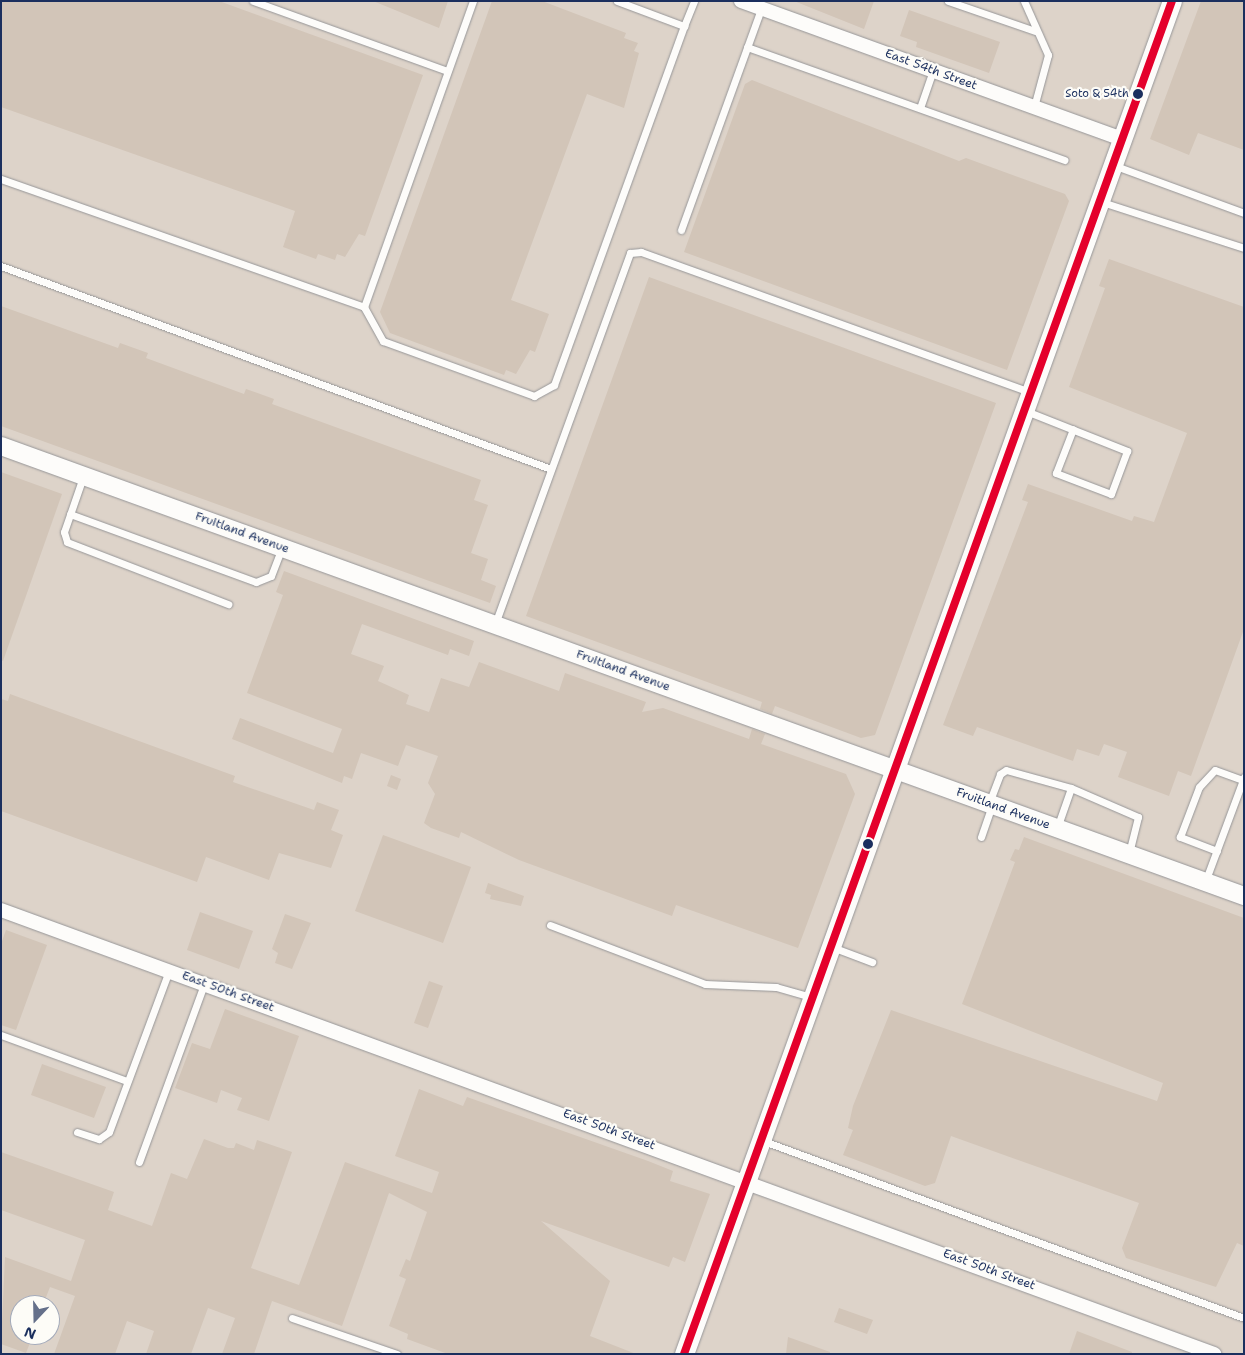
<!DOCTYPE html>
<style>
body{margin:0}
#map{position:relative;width:1245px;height:1355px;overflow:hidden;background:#efe8dd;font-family:"Shantell Sans",sans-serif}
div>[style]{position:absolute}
.industrial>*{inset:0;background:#ddd3c9}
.building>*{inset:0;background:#d2c5b8}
.roads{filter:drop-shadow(0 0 1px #969698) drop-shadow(0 0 1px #969698)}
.service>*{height:7px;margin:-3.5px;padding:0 3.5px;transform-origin:3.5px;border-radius:3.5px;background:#fdfcfa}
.minor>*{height:14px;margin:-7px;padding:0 7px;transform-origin:7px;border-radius:7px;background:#fdfcfa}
.tertiary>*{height:18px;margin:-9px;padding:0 9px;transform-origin:9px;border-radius:9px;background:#fdfcfa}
.secondary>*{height:19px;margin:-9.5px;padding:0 9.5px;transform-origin:9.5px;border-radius:9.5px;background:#fdfcfa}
.bus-1>*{height:8px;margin:-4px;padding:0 4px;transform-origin:4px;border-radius:4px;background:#e4002b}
.dots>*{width:14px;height:14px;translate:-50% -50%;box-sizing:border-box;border:2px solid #fdfcf7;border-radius:50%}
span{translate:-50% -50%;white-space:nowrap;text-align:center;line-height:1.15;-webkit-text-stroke:4.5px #fdfcf7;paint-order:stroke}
.bus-label{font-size:11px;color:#1b2f5e}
.right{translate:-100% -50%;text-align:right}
.street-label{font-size:12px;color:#1b2f5e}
.frame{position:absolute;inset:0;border:2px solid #1b2f5e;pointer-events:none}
.north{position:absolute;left:10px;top:1295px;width:50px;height:50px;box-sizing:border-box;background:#fdfcf7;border:1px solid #a3aaba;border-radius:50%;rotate:201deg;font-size:14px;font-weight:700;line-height:20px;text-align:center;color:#1b2f5e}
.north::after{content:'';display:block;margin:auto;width:18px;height:22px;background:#65708a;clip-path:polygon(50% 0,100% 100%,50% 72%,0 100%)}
</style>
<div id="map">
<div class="industrial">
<i style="clip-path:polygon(evenodd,1px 1px,1244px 1px,1244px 1354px,1px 1354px,1px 1px,20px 1305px,50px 1305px,50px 1335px,20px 1335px,20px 1305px)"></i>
</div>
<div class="building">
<i style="clip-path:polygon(1px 1px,219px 1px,423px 75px,365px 236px,359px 234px,345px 257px,337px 254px,335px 260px,318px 254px,316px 259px,283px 247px,295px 211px,1px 107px)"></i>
<i style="clip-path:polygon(373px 1px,448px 1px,439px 28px)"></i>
<i style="clip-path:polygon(492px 1px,542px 1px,626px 33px,624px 38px,638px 43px,634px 51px,639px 53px,624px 108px,587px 94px,511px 300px,549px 314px,535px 352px,530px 350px,516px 374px,506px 370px,504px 375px,390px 333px,380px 312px)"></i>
<i style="clip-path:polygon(794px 1px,874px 1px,864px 29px)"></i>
<i style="clip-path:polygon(1201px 1px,1244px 1px,1244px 150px,1198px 133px,1189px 155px,1150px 139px)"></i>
<i style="clip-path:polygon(909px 10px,1000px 42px,989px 73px,916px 47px,917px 42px,900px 36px)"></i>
<i style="clip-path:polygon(752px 80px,959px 161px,966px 158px,1065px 194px,1069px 201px,1007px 370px,684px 252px,745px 84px)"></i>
<i style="clip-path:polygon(1109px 259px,1244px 307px,1244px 629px,1191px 776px,1178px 771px,1169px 796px,1118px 777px,1127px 752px,1104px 744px,1099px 756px,1077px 749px,1073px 761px,977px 727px,973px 736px,943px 725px,1028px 502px,1022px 500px,1028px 484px,1132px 521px,1134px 516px,1154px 522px,1187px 433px,1069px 387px,1105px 288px,1099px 286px)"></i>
<i style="clip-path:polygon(649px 277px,996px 403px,875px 735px,861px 738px,775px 706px,772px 714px,760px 709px,762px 702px,526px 616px)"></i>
<i style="clip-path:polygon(1px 306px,118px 348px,120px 343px,148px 353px,146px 358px,244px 394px,246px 389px,274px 399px,272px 404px,481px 480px,474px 500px,488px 505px,471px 553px,488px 559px,481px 580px,496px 586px,490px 603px,1px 426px)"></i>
<i style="clip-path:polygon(1px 472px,62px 494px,3px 661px,1px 660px)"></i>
<i style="clip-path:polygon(284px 571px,474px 641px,469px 656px,450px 649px,448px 655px,362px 624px,351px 654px,384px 666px,378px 681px,409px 695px,406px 704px,429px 712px,441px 678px,469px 687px,479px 662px,559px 691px,565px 673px,646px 702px,642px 712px,663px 708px,749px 739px,752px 729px,765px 734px,761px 744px,846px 774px,855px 794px,798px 948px,676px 905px,672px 916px,519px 860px,461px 832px,459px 838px,431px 828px,424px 823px,435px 794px,428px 783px,438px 756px,406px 745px,398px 766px,361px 753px,352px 779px,344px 776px,342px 783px,232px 739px,240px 718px,333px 753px,342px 729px,247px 693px,283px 595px,276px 592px)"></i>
<i style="clip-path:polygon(10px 694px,235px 776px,233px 782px,314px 810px,317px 802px,339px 810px,331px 830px,343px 835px,331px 868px,279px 853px,269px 880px,206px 857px,197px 882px,1px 811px,1px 699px,8px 701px)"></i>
<i style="clip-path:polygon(391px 775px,401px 779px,397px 790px,387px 786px)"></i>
<i style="clip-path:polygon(383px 835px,471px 867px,443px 943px,355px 911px)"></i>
<i style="clip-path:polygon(1024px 837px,1244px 918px,1244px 1246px,1237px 1243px,1216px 1287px,1126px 1258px,1122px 1248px,1139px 1203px,951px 1136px,935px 1183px,925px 1186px,843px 1155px,853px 1130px,848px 1128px,853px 1106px,891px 1010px,1157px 1101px,1163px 1083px,962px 1004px,1015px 862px,1010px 860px,1015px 849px,1019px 850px)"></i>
<i style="clip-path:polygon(488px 883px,524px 896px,521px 906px,490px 899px,491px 895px,485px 893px)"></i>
<i style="clip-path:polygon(200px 912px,253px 931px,239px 969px,187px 950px)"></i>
<i style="clip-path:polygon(285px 914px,311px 923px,292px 969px,275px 963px,278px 953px,272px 949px)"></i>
<i style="clip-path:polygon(6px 930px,47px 945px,16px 1030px,1px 1025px,1px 944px)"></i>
<i style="clip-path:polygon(429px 981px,443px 986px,428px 1028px,414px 1023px)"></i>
<i style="clip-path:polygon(225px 1009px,299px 1036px,269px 1121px,237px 1110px,242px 1098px,221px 1090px,217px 1103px,175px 1088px,192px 1043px,210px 1049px)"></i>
<i style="clip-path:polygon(42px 1064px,106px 1087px,94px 1118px,31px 1095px)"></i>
<i style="clip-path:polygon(419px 1089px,463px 1106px,467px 1097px,648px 1161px,673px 1171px,670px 1181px,710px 1194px,685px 1262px,673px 1257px,669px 1267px,541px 1221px,610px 1281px,590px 1336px,636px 1354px,448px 1354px,407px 1339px,408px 1334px,389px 1326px,406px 1279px,399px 1276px,406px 1259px,410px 1261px,427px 1212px,389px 1193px,342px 1326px,272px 1301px,254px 1354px,222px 1354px,235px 1318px,208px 1308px,191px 1354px,146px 1354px,154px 1331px,127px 1321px,115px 1354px,54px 1354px,75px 1296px,50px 1287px,43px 1305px,20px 1305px,20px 1335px,33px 1335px,26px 1353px,1px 1344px,5px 1257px,71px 1281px,85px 1240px,1px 1210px,1px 1152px,114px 1192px,108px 1210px,152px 1226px,171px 1173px,187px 1179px,204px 1139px,228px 1148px,234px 1148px,236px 1143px,254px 1150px,257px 1140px,292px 1152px,251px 1268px,299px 1285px,345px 1162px,432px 1193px,439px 1172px,395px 1156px)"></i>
<i style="clip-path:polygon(839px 1308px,873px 1320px,867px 1334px,834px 1322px)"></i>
<i style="clip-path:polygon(1077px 1331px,1132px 1352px,1132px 1354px,1069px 1354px)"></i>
<i style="clip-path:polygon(788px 1337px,830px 1352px,830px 1354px,786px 1354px)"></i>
</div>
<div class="roads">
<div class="service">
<i style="left:253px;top:1px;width:206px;rotate:19.8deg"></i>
<i style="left:617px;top:1px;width:72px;rotate:20.5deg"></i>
<i style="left:684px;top:26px;width:27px;rotate:-68deg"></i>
<i style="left:948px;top:1px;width:92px;rotate:19deg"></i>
<i style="left:1024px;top:1px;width:59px;rotate:66deg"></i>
<i style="left:1048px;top:55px;width:54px;rotate:105.1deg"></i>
<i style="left:747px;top:47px;width:337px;rotate:19.6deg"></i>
<i style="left:920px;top:108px;width:39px;rotate:-71deg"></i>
<i style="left:1113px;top:165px;width:140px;rotate:20.1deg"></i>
<i style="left:1px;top:179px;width:385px;rotate:19.4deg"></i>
<i style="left:364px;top:307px;width:39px;rotate:61deg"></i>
<i style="left:383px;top:341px;width:161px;rotate:20deg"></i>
<i style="left:534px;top:396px;width:23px;rotate:-29deg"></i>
<i style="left:554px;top:385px;width:382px;rotate:-70.1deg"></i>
<i style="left:1102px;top:202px;width:149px;rotate:17.9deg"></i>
<i style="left:681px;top:230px;width:235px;rotate:-70.1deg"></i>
<i style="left:1px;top:266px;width:586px;rotate:20.26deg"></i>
<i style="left:364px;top:307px;width:325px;rotate:-70.4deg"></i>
<i style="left:1026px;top:411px;width:109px;rotate:21.6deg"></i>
<i style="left:1127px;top:451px;width:46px;rotate:110.4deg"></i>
<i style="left:1111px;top:494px;width:59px;rotate:-159.1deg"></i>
<i style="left:1056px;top:473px;width:47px;rotate:-68.9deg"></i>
<i style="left:83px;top:477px;width:58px;rotate:109.1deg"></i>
<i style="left:64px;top:532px;width:10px;rotate:73deg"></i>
<i style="left:67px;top:542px;width:173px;rotate:21.1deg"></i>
<i style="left:70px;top:514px;width:198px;rotate:20.1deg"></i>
<i style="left:256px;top:582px;width:16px;rotate:-22deg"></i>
<i style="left:271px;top:576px;width:30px;rotate:-69deg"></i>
<i style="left:495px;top:624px;width:395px;rotate:-70deg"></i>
<i style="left:630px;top:253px;width:11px;rotate:-5deg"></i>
<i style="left:641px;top:252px;width:413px;rotate:19.8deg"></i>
<i style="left:989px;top:803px;width:31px;rotate:-69deg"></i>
<i style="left:1000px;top:774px;width:7px;rotate:-34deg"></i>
<i style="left:1006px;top:770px;width:67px;rotate:15.5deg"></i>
<i style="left:1071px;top:788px;width:73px;rotate:23.4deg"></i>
<i style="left:1138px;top:817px;width:38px;rotate:104deg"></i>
<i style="left:1057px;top:828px;width:42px;rotate:-70.7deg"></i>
<i style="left:981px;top:837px;width:34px;rotate:-71deg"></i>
<i style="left:1217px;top:851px;width:40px;rotate:-159deg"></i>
<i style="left:1180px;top:837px;width:53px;rotate:-69.2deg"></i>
<i style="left:1199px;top:787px;width:23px;rotate:-47deg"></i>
<i style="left:1215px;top:770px;width:30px;rotate:20deg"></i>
<i style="left:1205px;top:882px;width:112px;rotate:-69.6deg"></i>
<i style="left:550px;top:925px;width:166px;rotate:20.8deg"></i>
<i style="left:705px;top:984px;width:71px;rotate:2.4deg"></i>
<i style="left:776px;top:987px;width:37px;rotate:16deg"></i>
<i style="left:832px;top:947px;width:43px;rotate:20.6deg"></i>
<i style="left:1px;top:1035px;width:134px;rotate:20.1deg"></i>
<i style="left:77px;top:1132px;width:23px;rotate:18deg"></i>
<i style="left:99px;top:1139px;width:12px;rotate:-35deg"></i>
<i style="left:109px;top:1132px;width:172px;rotate:-69.6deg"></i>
<i style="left:761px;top:1140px;width:515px;rotate:20.23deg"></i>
<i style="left:139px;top:1162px;width:189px;rotate:-69.9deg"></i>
<i style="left:292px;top:1318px;width:111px;rotate:18.9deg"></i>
</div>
<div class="minor">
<i style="left:741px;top:1px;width:405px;rotate:19.9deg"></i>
<i style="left:1px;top:910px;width:1292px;rotate:20.1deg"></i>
</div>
<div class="tertiary">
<i style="left:1px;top:446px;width:1322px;rotate:19.9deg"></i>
</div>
<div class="secondary">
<i style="left:684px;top:1354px;width:1438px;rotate:-70.17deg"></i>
</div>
</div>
<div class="bus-1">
<i style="left:684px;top:1354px;width:1438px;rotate:-70.17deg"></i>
</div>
<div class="dots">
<i style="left:1138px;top:94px;background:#1b2f5e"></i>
<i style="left:868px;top:844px;background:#1b2f5e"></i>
</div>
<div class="bus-label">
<span class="right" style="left:1129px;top:94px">Soto &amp; 54th</span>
</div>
<div class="street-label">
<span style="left:931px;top:70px;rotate:20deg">East 54th Street</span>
<span style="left:242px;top:533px;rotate:20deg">Fruitland Avenue</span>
<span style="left:623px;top:671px;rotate:20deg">Fruitland Avenue</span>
<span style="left:1003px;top:809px;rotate:20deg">Fruitland Avenue</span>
<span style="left:228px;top:992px;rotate:20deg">East 50th Street</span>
<span style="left:609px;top:1130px;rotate:20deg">East 50th Street</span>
<span style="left:989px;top:1270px;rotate:20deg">East 50th Street</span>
</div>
<div class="frame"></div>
<div class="north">N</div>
</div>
